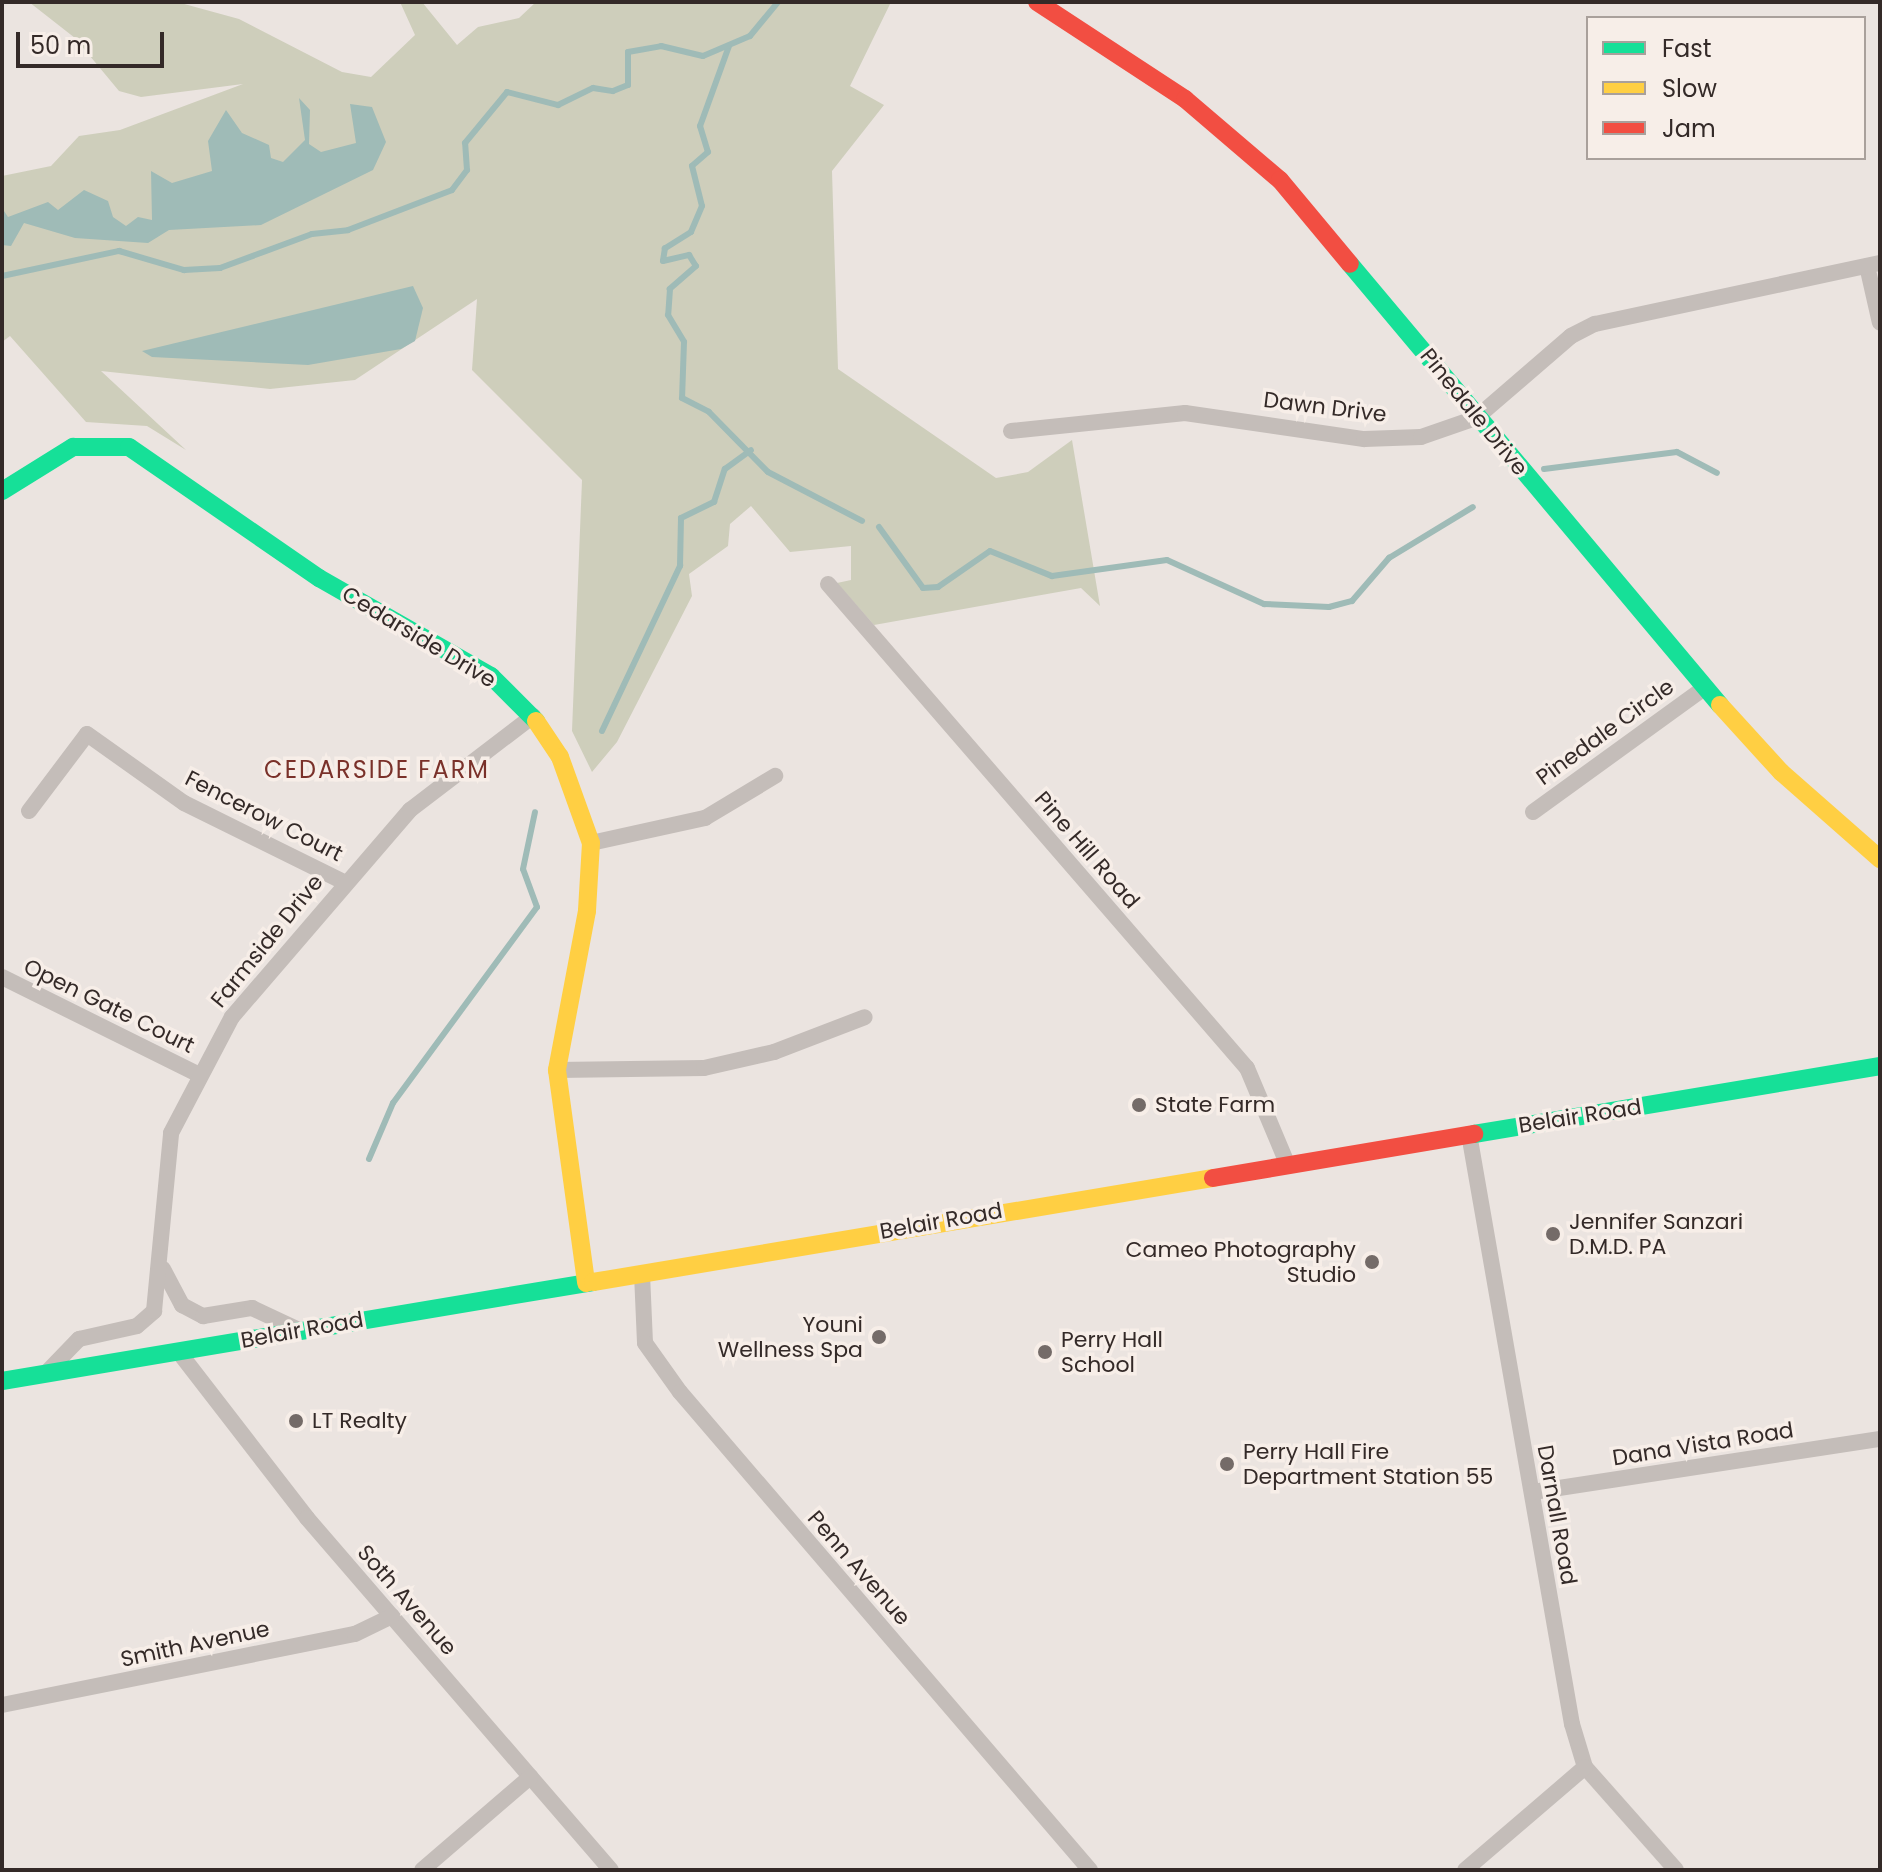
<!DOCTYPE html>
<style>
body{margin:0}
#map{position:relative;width:1882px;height:1872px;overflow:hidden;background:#ebe4e0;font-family:Poppins,sans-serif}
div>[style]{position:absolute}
.green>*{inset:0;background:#cecebb}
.water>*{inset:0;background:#9fbbb7}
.stream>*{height:6px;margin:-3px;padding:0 3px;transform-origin:3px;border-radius:3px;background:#9fbbb7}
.street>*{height:16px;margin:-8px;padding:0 8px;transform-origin:8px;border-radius:8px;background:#c4bdb9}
.fast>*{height:18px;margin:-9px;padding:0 9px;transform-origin:9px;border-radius:9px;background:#16e098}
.slow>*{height:18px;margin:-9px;padding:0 9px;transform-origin:9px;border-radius:9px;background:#ffcf43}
.jam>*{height:18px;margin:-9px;padding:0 9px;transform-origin:9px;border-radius:9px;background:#f24e42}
.dots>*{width:22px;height:22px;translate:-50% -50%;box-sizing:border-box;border:4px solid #f7eee8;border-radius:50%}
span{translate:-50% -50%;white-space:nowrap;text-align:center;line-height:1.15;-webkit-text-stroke:7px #f7eee8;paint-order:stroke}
.street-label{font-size:22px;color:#342a28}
.poi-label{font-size:22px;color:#342a28}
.left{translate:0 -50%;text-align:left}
.right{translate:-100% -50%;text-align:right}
.neighbourhood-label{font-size:24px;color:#7a312a;letter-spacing:2px}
.frame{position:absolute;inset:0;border:4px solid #342a28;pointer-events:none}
.legend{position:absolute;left:1586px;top:16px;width:280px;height:144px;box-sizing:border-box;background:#f7eee8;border:2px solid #a9a09b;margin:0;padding:10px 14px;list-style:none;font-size:24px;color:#342a28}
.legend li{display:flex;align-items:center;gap:16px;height:40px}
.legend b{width:40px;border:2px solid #a9a09b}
.scale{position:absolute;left:16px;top:32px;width:148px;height:36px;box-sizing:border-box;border:4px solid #342a28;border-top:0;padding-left:10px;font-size:24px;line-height:28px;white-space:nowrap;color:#342a28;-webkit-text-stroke:6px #f7eee8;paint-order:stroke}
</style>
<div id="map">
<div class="green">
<i style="clip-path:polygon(29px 2px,177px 2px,239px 19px,342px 72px,371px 77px,415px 35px,400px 2px,422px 2px,457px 45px,478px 27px,519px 18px,536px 2px,891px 2px,850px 86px,884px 105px,832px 171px,838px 369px,996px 478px,1028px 472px,1072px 440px,1100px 606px,1081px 588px,874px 625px,837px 583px,851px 580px,851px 546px,790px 552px,751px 506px,730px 524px,728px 546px,689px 574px,692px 596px,617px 742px,592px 772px,572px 731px,582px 480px,472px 370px,477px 299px,355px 380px,270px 389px,101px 371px,186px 450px,147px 426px,86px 422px,10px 336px,2px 342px,2px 176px,51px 166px,79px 136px,120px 130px,243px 84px,141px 97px,119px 91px,75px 38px)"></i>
</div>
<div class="water">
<i style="clip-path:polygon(299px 98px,310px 110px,309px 144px,321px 152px,356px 143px,350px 104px,372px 107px,386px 142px,373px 170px,261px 225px,169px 230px,148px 243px,75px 238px,24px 223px,11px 246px,2px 245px,2px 208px,8px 217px,48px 202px,58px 210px,84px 190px,108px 201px,113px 217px,126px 226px,138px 217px,152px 220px,151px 171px,172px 183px,212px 171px,208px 141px,226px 110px,242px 133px,269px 145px,271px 158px,283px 162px,305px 140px)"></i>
<i style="clip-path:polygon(413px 286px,423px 308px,415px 341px,401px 349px,308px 365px,152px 357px,142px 351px)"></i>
</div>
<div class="stream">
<i style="left:729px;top:46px;width:85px;rotate:109.9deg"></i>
<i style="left:700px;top:126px;width:27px;rotate:73deg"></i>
<i style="left:708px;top:152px;width:21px;rotate:139deg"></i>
<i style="left:692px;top:166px;width:41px;rotate:76deg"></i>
<i style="left:702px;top:206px;width:28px;rotate:113deg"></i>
<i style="left:691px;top:232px;width:31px;rotate:148deg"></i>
<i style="left:665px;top:248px;width:13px;rotate:99deg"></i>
<i style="left:663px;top:261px;width:27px;rotate:-13deg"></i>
<i style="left:689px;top:255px;width:13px;rotate:58deg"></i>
<i style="left:696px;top:266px;width:35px;rotate:139deg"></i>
<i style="left:670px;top:289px;width:26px;rotate:94deg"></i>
<i style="left:668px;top:315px;width:31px;rotate:59deg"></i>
<i style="left:684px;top:342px;width:56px;rotate:92deg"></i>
<i style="left:682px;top:398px;width:30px;rotate:27deg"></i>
<i style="left:709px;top:412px;width:84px;rotate:45.5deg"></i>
<i style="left:768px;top:472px;width:106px;rotate:27.5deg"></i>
<i style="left:2px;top:276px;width:120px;rotate:-12.1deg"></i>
<i style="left:119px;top:251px;width:68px;rotate:16.3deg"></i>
<i style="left:184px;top:270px;width:36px;rotate:-3deg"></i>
<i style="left:220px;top:268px;width:98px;rotate:-20.3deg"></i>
<i style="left:312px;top:234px;width:36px;rotate:-6deg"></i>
<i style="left:348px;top:230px;width:111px;rotate:-21deg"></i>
<i style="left:452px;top:190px;width:25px;rotate:-53deg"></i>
<i style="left:467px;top:170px;width:27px;rotate:-94deg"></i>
<i style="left:465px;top:143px;width:66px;rotate:-50.5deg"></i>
<i style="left:507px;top:92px;width:53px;rotate:14.3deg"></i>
<i style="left:558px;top:105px;width:39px;rotate:-26deg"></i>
<i style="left:593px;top:88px;width:20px;rotate:9deg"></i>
<i style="left:613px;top:91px;width:16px;rotate:-22deg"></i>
<i style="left:628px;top:85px;width:33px;rotate:-90deg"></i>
<i style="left:628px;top:52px;width:34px;rotate:-10deg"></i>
<i style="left:661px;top:46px;width:43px;rotate:13.4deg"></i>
<i style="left:703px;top:56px;width:51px;rotate:-23.1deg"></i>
<i style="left:750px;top:36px;width:44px;rotate:-50.5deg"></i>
<i style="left:1544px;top:469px;width:134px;rotate:-7.3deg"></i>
<i style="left:1677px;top:452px;width:45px;rotate:27.7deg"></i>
<i style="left:879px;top:527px;width:75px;rotate:54.2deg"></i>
<i style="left:923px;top:588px;width:15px;rotate:-4deg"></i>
<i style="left:938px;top:587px;width:63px;rotate:-34.7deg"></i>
<i style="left:990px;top:551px;width:67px;rotate:22deg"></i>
<i style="left:1052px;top:576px;width:116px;rotate:-7.9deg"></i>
<i style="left:1167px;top:560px;width:107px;rotate:24.4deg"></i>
<i style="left:1264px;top:604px;width:65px;rotate:2.6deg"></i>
<i style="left:1329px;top:607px;width:24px;rotate:-15deg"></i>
<i style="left:1352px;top:601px;width:57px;rotate:-49.3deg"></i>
<i style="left:1389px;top:558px;width:98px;rotate:-31.3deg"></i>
<i style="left:602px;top:731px;width:183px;rotate:-64.7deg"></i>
<i style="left:680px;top:566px;width:48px;rotate:-88.8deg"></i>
<i style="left:681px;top:518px;width:37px;rotate:-26deg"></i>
<i style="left:714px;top:502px;width:35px;rotate:-72deg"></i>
<i style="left:725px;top:469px;width:32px;rotate:-36deg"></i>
<i style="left:369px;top:1159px;width:61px;rotate:-66.8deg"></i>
<i style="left:393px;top:1103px;width:243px;rotate:-53.7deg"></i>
<i style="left:537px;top:907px;width:40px;rotate:-110.2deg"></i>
<i style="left:523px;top:869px;width:58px;rotate:-78.1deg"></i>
</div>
<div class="street">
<i style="left:1867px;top:266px;width:58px;rotate:77.2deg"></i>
<i style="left:1011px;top:431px;width:175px;rotate:-5.9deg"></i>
<i style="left:1185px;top:413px;width:181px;rotate:8.3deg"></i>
<i style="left:1364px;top:439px;width:57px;rotate:-2deg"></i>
<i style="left:1421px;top:437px;width:58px;rotate:-19.1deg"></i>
<i style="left:1476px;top:418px;width:125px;rotate:-40.8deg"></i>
<i style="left:1571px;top:336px;width:27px;rotate:-27deg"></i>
<i style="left:1595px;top:324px;width:291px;rotate:-12.1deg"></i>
<i style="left:828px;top:584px;width:640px;rotate:49.12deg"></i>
<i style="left:1247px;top:1068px;width:101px;rotate:67.2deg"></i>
<i style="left:29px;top:811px;width:96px;rotate:-53deg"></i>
<i style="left:87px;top:734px;width:119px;rotate:35.4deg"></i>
<i style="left:184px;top:803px;width:178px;rotate:26.3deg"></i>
<i style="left:1533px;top:812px;width:211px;rotate:-35.9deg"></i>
<i style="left:591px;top:843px;width:117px;rotate:-12.4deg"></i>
<i style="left:705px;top:818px;width:82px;rotate:-31deg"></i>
<i style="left:2px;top:977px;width:218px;rotate:26.4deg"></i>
<i style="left:557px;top:1070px;width:147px;rotate:-0.8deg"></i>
<i style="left:704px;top:1068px;width:72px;rotate:-12.9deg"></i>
<i style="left:774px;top:1052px;width:97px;rotate:-21deg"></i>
<i style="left:1469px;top:1134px;width:599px;rotate:80.1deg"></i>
<i style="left:1572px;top:1724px;width:45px;rotate:73.2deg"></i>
<i style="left:1585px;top:1767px;width:137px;rotate:48.5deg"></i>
<i style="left:163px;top:1269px;width:41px;rotate:62.2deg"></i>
<i style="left:182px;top:1305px;width:24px;rotate:28deg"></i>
<i style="left:203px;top:1316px;width:50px;rotate:-9.3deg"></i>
<i style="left:252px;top:1308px;width:50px;rotate:25deg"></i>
<i style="left:642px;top:1274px;width:69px;rotate:87.5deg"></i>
<i style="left:645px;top:1343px;width:60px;rotate:54.5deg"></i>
<i style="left:680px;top:1392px;width:630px;rotate:49.38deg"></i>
<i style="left:178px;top:1351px;width:211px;rotate:52.3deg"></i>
<i style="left:307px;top:1518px;width:465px;rotate:49.2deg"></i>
<i style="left:48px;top:1371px;width:45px;rotate:-45.9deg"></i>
<i style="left:79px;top:1339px;width:59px;rotate:-12.6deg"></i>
<i style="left:137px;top:1326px;width:23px;rotate:-41deg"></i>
<i style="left:154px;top:1311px;width:179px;rotate:-84.5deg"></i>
<i style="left:171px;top:1133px;width:131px;rotate:-62.3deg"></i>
<i style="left:232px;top:1017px;width:273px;rotate:-49.3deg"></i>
<i style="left:410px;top:810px;width:155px;rotate:-37.4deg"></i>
<i style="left:1533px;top:1492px;width:351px;rotate:-8.7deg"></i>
<i style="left:2px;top:1705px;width:360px;rotate:-11.4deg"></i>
<i style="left:355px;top:1634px;width:41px;rotate:-25.9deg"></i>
<i style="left:422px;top:1870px;width:143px;rotate:-40.7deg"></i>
<i style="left:1465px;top:1870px;width:158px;rotate:-40.6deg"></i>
</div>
<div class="fast">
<i style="left:1350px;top:264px;width:576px;rotate:50deg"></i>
<i style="left:2px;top:491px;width:84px;rotate:-31.8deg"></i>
<i style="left:73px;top:447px;width:56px"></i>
<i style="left:129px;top:447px;width:231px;rotate:34.6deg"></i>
<i style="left:319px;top:578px;width:198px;rotate:29.7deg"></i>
<i style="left:491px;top:676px;width:64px;rotate:45deg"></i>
<i style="left:1474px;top:1134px;width:412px;rotate:-9.5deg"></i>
<i style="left:2px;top:1381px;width:599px;rotate:-9.51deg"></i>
</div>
<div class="slow">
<i style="left:1720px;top:705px;width:91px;rotate:47.7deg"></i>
<i style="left:1781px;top:772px;width:132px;rotate:41.3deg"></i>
<i style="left:536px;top:721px;width:43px;rotate:56.3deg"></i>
<i style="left:560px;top:757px;width:91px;rotate:70.2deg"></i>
<i style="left:591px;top:843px;width:68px;rotate:93.4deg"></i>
<i style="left:587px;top:911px;width:162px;rotate:100.7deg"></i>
<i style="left:557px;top:1070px;width:215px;rotate:82.2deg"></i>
<i style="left:593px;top:1282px;width:629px;rotate:-9.52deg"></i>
</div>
<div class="jam">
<i style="left:1037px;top:2px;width:177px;rotate:33.2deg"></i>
<i style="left:1185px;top:99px;width:125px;rotate:40.5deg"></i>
<i style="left:1280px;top:180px;width:109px;rotate:50.2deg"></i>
<i style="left:1213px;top:1178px;width:265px;rotate:-9.6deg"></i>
</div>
<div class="dots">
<i style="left:1139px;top:1105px;background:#746b68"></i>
<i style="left:1553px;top:1234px;background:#746b68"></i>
<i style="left:1372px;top:1262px;background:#746b68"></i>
<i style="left:879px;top:1337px;background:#746b68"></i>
<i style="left:1045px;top:1352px;background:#746b68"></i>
<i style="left:296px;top:1421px;background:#746b68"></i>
<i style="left:1227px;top:1464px;background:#746b68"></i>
</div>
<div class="street-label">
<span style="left:1325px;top:407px;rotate:7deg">Dawn Drive</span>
<span style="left:1474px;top:412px;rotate:51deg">Pinedale Drive</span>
<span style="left:419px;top:637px;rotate:31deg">Cedarside Drive</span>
<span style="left:1605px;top:732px;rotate:-36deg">Pinedale Circle</span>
<span style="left:264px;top:816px;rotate:27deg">Fencerow Court</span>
<span style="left:1087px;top:850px;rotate:49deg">Pine Hill Road</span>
<span style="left:267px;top:941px;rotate:-51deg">Farmside Drive</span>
<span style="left:109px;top:1006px;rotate:26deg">Open Gate Court</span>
<span style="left:1580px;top:1116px;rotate:-9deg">Belair Road</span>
<span style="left:941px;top:1221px;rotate:-10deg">Belair Road</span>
<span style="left:302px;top:1330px;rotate:-10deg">Belair Road</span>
<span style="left:1703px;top:1444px;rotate:-9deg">Dana Vista Road</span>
<span style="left:1557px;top:1515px;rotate:80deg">Darnall Road</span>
<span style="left:859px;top:1568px;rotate:49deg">Penn Avenue</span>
<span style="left:407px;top:1600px;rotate:49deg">Soth Avenue</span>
<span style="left:195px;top:1644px;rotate:-12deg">Smith Avenue</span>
</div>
<div class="poi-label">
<span class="left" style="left:1155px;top:1105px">State Farm</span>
<span class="left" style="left:1569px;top:1234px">Jennifer Sanzari<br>D.M.D. PA</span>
<span class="right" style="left:1356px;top:1262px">Cameo Photography<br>Studio</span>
<span class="right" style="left:863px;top:1337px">Youni<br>Wellness Spa</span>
<span class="left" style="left:1061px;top:1352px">Perry Hall<br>School</span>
<span class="left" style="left:312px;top:1421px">LT Realty</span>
<span class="left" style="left:1243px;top:1464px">Perry Hall Fire<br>Department Station 55</span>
</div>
<div class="neighbourhood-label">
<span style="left:377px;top:770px">CEDARSIDE FARM</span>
</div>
<div class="frame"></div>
<ul class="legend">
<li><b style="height:10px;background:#16e098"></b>Fast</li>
<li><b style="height:10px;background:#ffcf43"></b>Slow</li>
<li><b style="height:10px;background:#f24e42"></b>Jam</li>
</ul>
<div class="scale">50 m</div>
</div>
